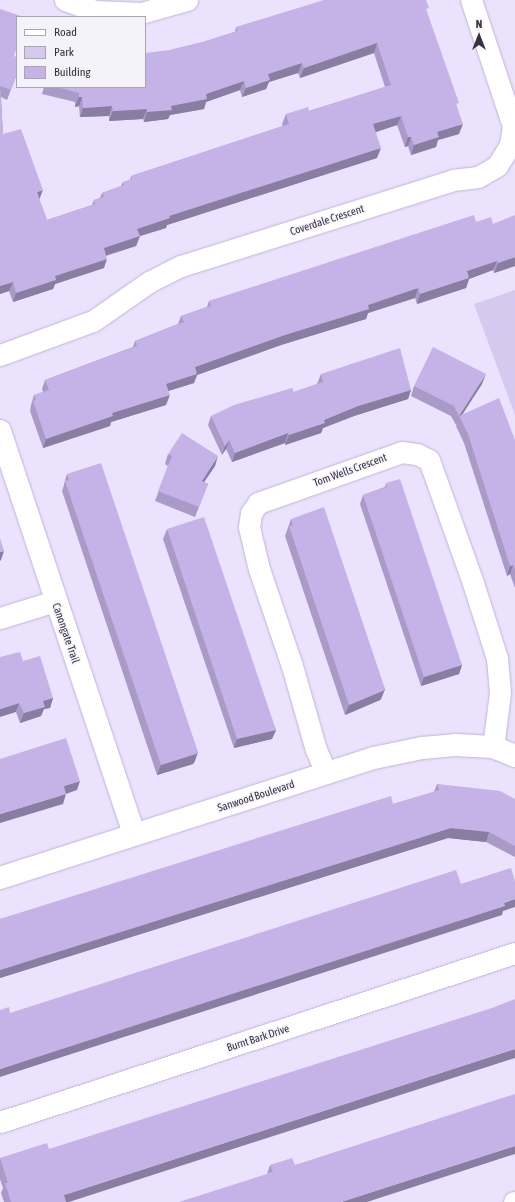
<!DOCTYPE html>
<style>
body{margin:0}
#map{position:relative;width:515px;height:1202px;overflow:hidden;background:#ebe2fd;font-family:"Asap Condensed",sans-serif}
div>[style]{position:absolute}
.green>*{inset:0;background:#d5c9ef}
.roads{filter:drop-shadow(0 0 1px #c0b5d5) drop-shadow(0 0 1px #c0b5d5)}
.minor>*{height:21px;margin:-10.5px;padding:0 10.5px;transform-origin:10.5px;border-radius:10.5px;background:#fff}
.tertiary>*{height:22px;margin:-11px;padding:0 11px;transform-origin:11px;border-radius:11px;background:#fff}
.wall>*{inset:0;background:#a99ac7}
.shaded-wall>*{inset:0;background:#8a7da2}
.building>*{inset:0;background:#c5b3e7}
span{translate:-50% -50%;white-space:nowrap;text-align:center;line-height:1.15;-webkit-text-stroke:3px #f5f3fa;paint-order:stroke}
.street-label{font-size:11px;color:#37323f}
.legend{position:absolute;left:16px;top:16px;width:130px;height:72px;box-sizing:border-box;background:#f5f3fa;border:1px solid #a9a6af;margin:0;padding:5px 7px;list-style:none;font-size:12px;color:#37323f}
.legend li{display:flex;align-items:center;gap:8px;height:20px}
.legend b{width:20px;border:1px solid #a9a6af}
.north{position:absolute;left:459px;top:16px;width:40px;height:40px;-webkit-text-stroke:3px #f5f3fa;paint-order:stroke;rotate:0deg;font-size:11px;font-weight:700;line-height:16px;text-align:center;color:#37323f}
.north::after{content:'';display:block;margin:auto;width:14px;height:18px;background:#37323f;clip-path:polygon(50% 0,100% 100%,50% 72%,0 100%)}
</style>
<div id="map">
<div class="green">
<i style="clip-path:polygon(515px 290px,515px 415px,474px 304px)"></i>
</div>
<div class="roads">
<div class="minor">
<i style="left:65px;top:0;width:33px;rotate:20deg"></i>
<i style="left:96px;top:11px;width:45px;rotate:2.5deg"></i>
<i style="left:141px;top:13px;width:48px;rotate:-15.8deg"></i>
<i style="left:0;top:355px;width:99px;rotate:-20.1deg"></i>
<i style="left:93px;top:321px;width:68px;rotate:-34.9deg"></i>
<i style="left:149px;top:282px;width:36px;rotate:-27deg"></i>
<i style="left:181px;top:266px;width:285px;rotate:-17.5deg"></i>
<i style="left:453px;top:180px;width:25px;rotate:-7deg"></i>
<i style="left:478px;top:177px;width:22px;rotate:-30deg"></i>
<i style="left:497px;top:166px;width:25px;rotate:-58deg"></i>
<i style="left:510px;top:145px;width:19px;rotate:-81deg"></i>
<i style="left:513px;top:126px;width:133px;rotate:-108.4deg"></i>
<i style="left:0;top:618px;width:58px;rotate:-17.2deg"></i>
<i style="left:326px;top:773px;width:25px;rotate:-113deg"></i>
<i style="left:316px;top:750px;width:87px;rotate:-105.9deg"></i>
<i style="left:292px;top:666px;width:102px;rotate:-108.8deg"></i>
<i style="left:259px;top:569px;width:43px;rotate:-103.4deg"></i>
<i style="left:249px;top:527px;width:14px;rotate:-82deg"></i>
<i style="left:251px;top:513px;width:12px;rotate:-55deg"></i>
<i style="left:258px;top:503px;width:153px;rotate:-19.5deg"></i>
<i style="left:402px;top:452px;width:15px;rotate:8deg"></i>
<i style="left:417px;top:454px;width:13px;rotate:27deg"></i>
<i style="left:429px;top:460px;width:131px;rotate:70.3deg"></i>
<i style="left:473px;top:583px;width:79px;rotate:72.3deg"></i>
<i style="left:497px;top:658px;width:35px;rotate:85deg"></i>
<i style="left:500px;top:693px;width:54px;rotate:97.4deg"></i>
<i style="left:0;top:1122px;width:542px;rotate:-18.17deg"></i>
<i style="left:514px;top:1202px;width:1px"></i>
</div>
<div class="tertiary">
<i style="left:0;top:431px;width:425px;rotate:71.6deg"></i>
<i style="left:0;top:878px;width:393px;rotate:-17.8deg"></i>
<i style="left:374px;top:758px;width:49px;rotate:-11.8deg"></i>
<i style="left:422px;top:748px;width:33px;rotate:-5deg"></i>
<i style="left:455px;top:745px;width:38px;rotate:3deg"></i>
<i style="left:493px;top:747px;width:24px;rotate:22deg"></i>
</div>
</div>
<div class="wall">
<i style="clip-path:polygon(0 9px,14px 56px,17px 74px,7px 100px,1px 97px,3px 134px,39px 199px,47px 220px,92px 205px,94px 200px,100px 198px,102px 193px,121px 186px,123px 182px,130px 180px,131px 176px,283px 126px,282px 124px,286px 114px,309px 111px,385px 87px,374px 53px,300px 78px,298px 73px,269px 82px,266px 89px,242px 97px,240px 90px,206px 102px,204px 109px,170px 115px,168px 119px,144px 122px,143px 119px,109px 121px,109px 116px,80px 117px,79px 106px,75px 107px,75px 102px,42px 94px,44px 87px,145px 87px,170px 50px,203px 42px,235px 32px,236px 27px,427px 13px,457px 107px,459px 134px,438px 140px,436px 147px,411px 155px,408px 146px,405px 147px,397px 125px,376px 132px,377px 158px,167px 225px,166px 228px,140px 236px,136px 246px,106px 256px,104px 268px,55px 284px,53px 289px,13px 302px,9px 291px,0 294px)"></i>
<i style="clip-path:polygon(476px 222px,493px 224px,515px 266px,494px 273px,493px 270px,469px 279px,466px 288px,417px 304px,415px 298px,368px 313px,366px 319px,281px 345px,197px 375px,194px 383px,168px 391px,166px 405px,111px 422px,110px 426px,43px 448px,30px 411px,31px 406px,31px 405px,34px 395px,43px 392px,42px 389px,45px 380px,133px 347px,135px 341px,178px 324px,181px 316px,207px 307px,209px 301px)"></i>
<i style="clip-path:polygon(321px 374px,411px 390px,408px 399px,354px 416px,323px 428px,321px 433px,285px 445px,285px 443px,232px 462px,226px 449px,222px 455px,208px 425px,211px 416px,294px 392px,317px 384px)"></i>
<i style="clip-path:polygon(482px 384px,462px 415px,515px 440px,515px 588px,510px 574px,507px 576px,464px 443px,456px 426px,457px 424px,456px 425px,451px 416px,411px 396px,414px 386px)"></i>
<i style="clip-path:polygon(168px 454px,215px 466px,204px 482px,208px 484px,195px 517px,155px 501px,168px 466px,165px 464px)"></i>
<i style="clip-path:polygon(67px 474px,195px 761px,193px 764px,157px 775px,62px 491px,64px 485px,64px 484px)"></i>
<i style="clip-path:polygon(386px 483px,462px 665px,459px 674px,421px 686px,360px 504px,363px 495px,385px 487px)"></i>
<i style="clip-path:polygon(291px 519px,385px 689px,381px 699px,380px 700px,345px 715px,285px 536px)"></i>
<i style="clip-path:polygon(167px 529px,276px 730px,272px 739px,234px 748px,163px 539px)"></i>
<i style="clip-path:polygon(23px 661px,53px 698px,50px 708px,44px 709px,41px 716px,20px 723px,16px 712px)"></i>
<i style="clip-path:polygon(437px 784px,515px 799px,515px 857px,486px 842px,448px 838px,0 978px,0 919px,393px 804px,434px 792px)"></i>
<i style="clip-path:polygon(49px 1149px,69px 1202px,4px 1202px,1px 1193px,3px 1188px,0 1179px,0 1158px)"></i>
<i style="clip-path:polygon(270px 1165px,295px 1165px,267px 1174px)"></i>
</div>
<div class="shaded-wall">
<i style="clip-path:polygon(377px 43px,374px 53px,300px 78px,304px 68px)"></i>
<i style="clip-path:polygon(302px 63px,298px 73px,269px 82px,266px 89px,242px 97px,246px 88px,268px 74px)"></i>
<i style="clip-path:polygon(244px 81px,240px 90px,206px 102px,204px 109px,170px 115px,168px 119px,144px 122px,147px 112px,171px 106px)"></i>
<i style="clip-path:polygon(79px 97px,82px 97px,79px 106px,75px 107px)"></i>
<i style="clip-path:polygon(112px 106px,109px 116px,80px 117px,83px 108px)"></i>
<i style="clip-path:polygon(147px 109px,143px 119px,109px 121px,113px 111px)"></i>
<i style="clip-path:polygon(401px 116px,397px 125px,370px 134px,373px 124px)"></i>
<i style="clip-path:polygon(463px 124px,459px 134px,438px 140px,436px 147px,411px 155px,414px 145px,437px 132px)"></i>
<i style="clip-path:polygon(408px 137px,411px 137px,408px 146px,405px 147px)"></i>
<i style="clip-path:polygon(381px 148px,377px 158px,167px 225px,166px 228px,140px 236px,136px 246px,100px 257px,104px 248px,137px 229px,169px 216px)"></i>
<i style="clip-path:polygon(43px 190px,39px 200px,37px 192px)"></i>
<i style="clip-path:polygon(515px 257px,515px 266px,494px 273px,498px 263px)"></i>
<i style="clip-path:polygon(107px 259px,104px 268px,55px 284px,53px 289px,13px 302px,16px 293px,55px 276px)"></i>
<i style="clip-path:polygon(497px 261px,493px 270px,469px 279px,466px 288px,417px 304px,420px 294px,467px 271px)"></i>
<i style="clip-path:polygon(13px 282px,9px 291px,0 294px,0 286px)"></i>
<i style="clip-path:polygon(418px 288px,415px 298px,368px 313px,366px 319px,281px 345px,197px 375px,194px 383px,162px 393px,166px 384px,195px 367px,368px 305px)"></i>
<i style="clip-path:polygon(486px 374px,482px 384px,460px 418px,459px 416px,456px 425px,459px 416px)"></i>
<i style="clip-path:polygon(411px 390px,408px 399px,354px 416px,323px 428px,321px 433px,285px 445px,289px 435px,324px 420px,358px 406px)"></i>
<i style="clip-path:polygon(170px 395px,166px 405px,111px 422px,110px 426px,43px 448px,46px 439px,112px 413px)"></i>
<i style="clip-path:polygon(288px 433px,285px 443px,232px 462px,235px 453px)"></i>
<i style="clip-path:polygon(229px 440px,226px 449px,222px 455px,225px 446px)"></i>
<i style="clip-path:polygon(218px 456px,215px 466px,198px 491px,202px 481px)"></i>
<i style="clip-path:polygon(4px 551px,1px 560px,0 561px,0 552px)"></i>
<i style="clip-path:polygon(513px 565px,510px 574px,507px 576px,510px 566px)"></i>
<i style="clip-path:polygon(462px 665px,459px 674px,421px 686px,424px 677px)"></i>
<i style="clip-path:polygon(385px 689px,381px 699px,380px 700px,345px 715px,349px 705px)"></i>
<i style="clip-path:polygon(53px 698px,50px 708px,44px 709px,41px 716px,20px 723px,24px 713px,43px 701px)"></i>
<i style="clip-path:polygon(19px 703px,16px 712px,0 717px,0 709px)"></i>
<i style="clip-path:polygon(276px 730px,272px 739px,234px 748px,237px 739px)"></i>
<i style="clip-path:polygon(198px 752px,195px 761px,193px 764px,157px 775px,161px 765px)"></i>
<i style="clip-path:polygon(80px 781px,77px 790px,60px 796px,64px 786px)"></i>
<i style="clip-path:polygon(66px 794px,63px 804px,0 823px,0 814px)"></i>
<i style="clip-path:polygon(451px 828px,489px 832px,486px 842px,448px 838px,0 978px,0 970px)"></i>
<i style="clip-path:polygon(515px 899px,515px 907px,503px 911px,502px 915px,0 1077px,0 1069px)"></i>
<i style="clip-path:polygon(515px 1049px,515px 1058px,69px 1202px,61px 1202px,64px 1195px)"></i>
<i style="clip-path:polygon(515px 1146px,515px 1154px,367px 1202px,341px 1202px)"></i>
</div>
<div class="building">
<i style="clip-path:polygon(324px 0,426px 0,429px 8px,426px 9px,459px 103px,456px 104px,463px 124px,437px 132px,439px 137px,414px 145px,411px 137px,408px 137px,401px 116px,373px 124px,381px 148px,169px 216px,170px 218px,137px 229px,140px 236px,104px 248px,107px 259px,55px 276px,56px 280px,16px 293px,13px 282px,0 286px,0 9px,24px 17px,17px 17px,17px 47px,14px 56px,17px 57px,17px 74px,11px 90px,0 86px,3px 134px,21px 129px,43px 190px,37px 192px,47px 220px,95px 204px,94px 200px,104px 197px,102px 193px,124px 185px,123px 182px,132px 179px,131px 176px,289px 124px,286px 114px,308px 107px,309px 111px,391px 85px,377px 43px,304px 68px,302px 63px,268px 74px,270px 80px,246px 88px,244px 81px,206px 94px,207px 99px,171px 106px,172px 110px,147px 112px,147px 109px,113px 111px,112px 106px,83px 108px,82px 97px,79px 97px,79px 93px,57px 87px,145px 87px,145px 53px,170px 50px,203px 42px,237px 31px,236px 27px)"></i>
<i style="clip-path:polygon(474px 215px,476px 222px,491px 217px,493px 224px,515px 215px,515px 257px,498px 263px,497px 261px,467px 271px,469px 278px,420px 294px,418px 288px,368px 305px,369px 309px,285px 335px,195px 367px,197px 374px,166px 384px,170px 395px,112px 413px,113px 416px,46px 439px,33px 401px,36px 400px,34px 395px,49px 390px,45px 380px,137px 346px,135px 341px,184px 322px,181px 316px,211px 306px,209px 301px)"></i>
<i style="clip-path:polygon(433px 347px,486px 374px,459px 416px,454px 406px,414px 386px)"></i>
<i style="clip-path:polygon(400px 348px,411px 390px,358px 406px,324px 420px,325px 423px,289px 435px,288px 433px,235px 453px,229px 440px,225px 446px,211px 416px,234px 405px,292px 388px,294px 392px,323px 382px,321px 374px)"></i>
<i style="clip-path:polygon(499px 398px,515px 440px,515px 569px,513px 565px,510px 566px,468px 434px,459px 416px)"></i>
<i style="clip-path:polygon(182px 433px,218px 456px,202px 481px,208px 484px,199px 507px,158px 491px,172px 456px,168px 454px)"></i>
<i style="clip-path:polygon(101px 463px,198px 752px,196px 754px,161px 765px,65px 481px,69px 480px,67px 474px)"></i>
<i style="clip-path:polygon(400px 479px,462px 665px,424px 677px,363px 495px,387px 487px,386px 483px)"></i>
<i style="clip-path:polygon(324px 507px,385px 689px,383px 691px,349px 705px,289px 526px,293px 525px,291px 519px)"></i>
<i style="clip-path:polygon(204px 517px,276px 730px,237px 739px,167px 529px)"></i>
<i style="clip-path:polygon(0 538px,4px 551px,0 552px)"></i>
<i style="clip-path:polygon(20px 652px,23px 661px,40px 656px,53px 698px,43px 701px,45px 707px,24px 713px,19px 703px,0 709px,0 657px)"></i>
<i style="clip-path:polygon(66px 738px,80px 781px,64px 786px,66px 794px,0 814px,0 759px)"></i>
<i style="clip-path:polygon(437px 784px,500px 791px,515px 799px,515px 846px,489px 832px,451px 828px,0 970px,0 919px,391px 796px,393px 804px,439px 790px)"></i>
<i style="clip-path:polygon(511px 868px,515px 881px,515px 899px,504px 902px,505px 906px,0 1069px,0 1010px,9px 1007px,10px 1013px,456px 870px,461px 884px)"></i>
<i style="clip-path:polygon(515px 999px,515px 1049px,64px 1195px,66px 1202px,11px 1202px,5px 1183px,8px 1183px,0 1158px,47px 1143px,49px 1149px,492px 1008px)"></i>
<i style="clip-path:polygon(515px 1094px,515px 1146px,341px 1202px,179px 1202px,273px 1172px,270px 1165px,292px 1158px,295px 1165px)"></i>
</div>
<div class="street-label">
<span style="left:327px;top:220px;rotate:-18deg">Coverdale Crescent</span>
<span style="left:350px;top:470px;rotate:-20deg">Tom Wells Crescent</span>
<span style="left:66px;top:633px;rotate:71deg">Canongate Trail</span>
<span style="left:256px;top:796px;rotate:-18deg">Sanwood Boulevard</span>
<span style="left:258px;top:1038px;rotate:-18deg">Burnt Bark Drive</span>
</div>
<ul class="legend">
<li><b style="height:5px;background:#fff"></b>Road</li>
<li><b style="height:11px;background:#d5c9ef"></b>Park</li>
<li><b style="height:11px;background:#c5b3e7"></b>Building</li>
</ul>
<div class="north">N</div>
</div>
